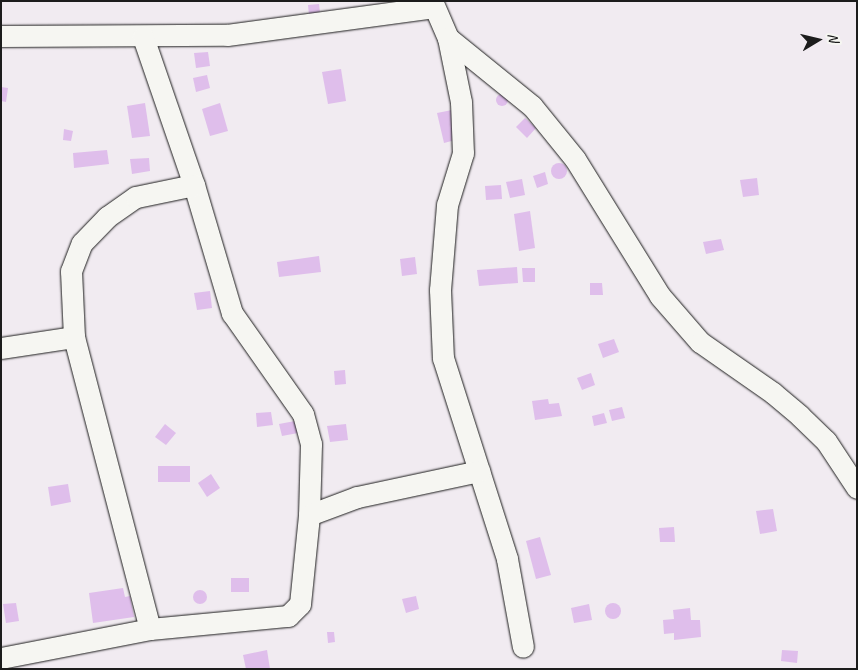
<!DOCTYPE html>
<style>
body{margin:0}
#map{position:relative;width:858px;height:670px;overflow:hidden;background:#f1ebf1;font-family:Caveat,sans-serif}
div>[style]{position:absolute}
.building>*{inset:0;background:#dfbeeb}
.round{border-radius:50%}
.roads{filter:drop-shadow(0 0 1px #1c1c1c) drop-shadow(0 0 1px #1c1c1c)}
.minor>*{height:21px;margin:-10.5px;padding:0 10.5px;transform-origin:10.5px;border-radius:10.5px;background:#f6f6f2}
span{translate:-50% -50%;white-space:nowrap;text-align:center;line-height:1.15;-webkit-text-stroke:4px #f6f6f2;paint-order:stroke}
.frame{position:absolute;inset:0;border:2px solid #1c1c1c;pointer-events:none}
.north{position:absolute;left:793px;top:15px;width:50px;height:50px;-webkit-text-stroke:4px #f6f6f2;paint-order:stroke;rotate:81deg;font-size:14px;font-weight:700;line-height:20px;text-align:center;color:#1c1c1c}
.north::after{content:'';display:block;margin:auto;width:18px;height:22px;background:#1c1c1c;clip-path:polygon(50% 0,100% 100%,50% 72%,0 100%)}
</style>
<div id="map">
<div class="building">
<i style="clip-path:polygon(319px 4px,320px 13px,309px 15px,308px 5px)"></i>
<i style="clip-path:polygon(208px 52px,210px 66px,196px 68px,194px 53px)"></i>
<i style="clip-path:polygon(341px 69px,346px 101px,328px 104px,322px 72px)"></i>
<i style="clip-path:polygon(207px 75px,210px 88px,196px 92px,193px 78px)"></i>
<i style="clip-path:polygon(1px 87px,8px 88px,6px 102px,1px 101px)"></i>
<i class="round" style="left:496px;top:94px;width:12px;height:12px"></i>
<i style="clip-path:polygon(145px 103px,150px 136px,132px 138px,127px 106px)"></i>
<i style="clip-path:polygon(220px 103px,228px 131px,210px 136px,202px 109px)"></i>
<i style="clip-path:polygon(452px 110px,459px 139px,444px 143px,437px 113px)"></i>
<i style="clip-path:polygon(525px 118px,536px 128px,527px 138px,516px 127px)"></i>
<i style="clip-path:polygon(64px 129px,73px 131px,71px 141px,63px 140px)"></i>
<i style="clip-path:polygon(107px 150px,109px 164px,74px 168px,73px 153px)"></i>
<i style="clip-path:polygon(149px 158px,150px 171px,132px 174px,130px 159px)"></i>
<i class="round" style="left:551px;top:163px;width:16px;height:16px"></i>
<i style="clip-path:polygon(545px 172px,548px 184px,537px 188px,533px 176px)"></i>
<i style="clip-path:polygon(757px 178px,759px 195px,743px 197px,740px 180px)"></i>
<i style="clip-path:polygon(522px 179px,525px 195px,510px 198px,506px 182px)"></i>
<i style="clip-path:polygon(501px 185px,502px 199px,486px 200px,485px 186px)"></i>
<i style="clip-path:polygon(530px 211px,535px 248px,519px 251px,514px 214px)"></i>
<i style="clip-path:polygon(721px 239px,724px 250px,706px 254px,703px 242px)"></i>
<i style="clip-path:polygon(319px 256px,321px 272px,279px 277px,277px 262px)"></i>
<i style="clip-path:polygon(415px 257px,417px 274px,402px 276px,400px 259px)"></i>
<i style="clip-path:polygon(517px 267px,518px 283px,479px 286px,477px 270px)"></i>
<i style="clip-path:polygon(522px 268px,535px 268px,535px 282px,523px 282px)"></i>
<i style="clip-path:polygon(590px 283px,602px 283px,603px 295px,590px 295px)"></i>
<i style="clip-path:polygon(210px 291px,212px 308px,197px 310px,194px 293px)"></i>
<i style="clip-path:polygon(614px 339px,619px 352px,603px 358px,598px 344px)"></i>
<i style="clip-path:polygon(345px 370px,346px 384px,335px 385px,334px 371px)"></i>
<i style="clip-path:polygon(591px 373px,595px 385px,582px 390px,577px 378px)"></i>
<i style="clip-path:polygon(548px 399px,549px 404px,559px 403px,562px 416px,535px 420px,532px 401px)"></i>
<i style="clip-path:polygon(622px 407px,625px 418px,612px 421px,609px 410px)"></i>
<i style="clip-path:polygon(271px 412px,273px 425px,257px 427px,256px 413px)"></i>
<i style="clip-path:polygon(604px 413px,607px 423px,594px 426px,592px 416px)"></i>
<i style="clip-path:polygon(295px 421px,298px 433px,282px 436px,279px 424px)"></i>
<i style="clip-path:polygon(165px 424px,176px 433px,166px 445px,155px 437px)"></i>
<i style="clip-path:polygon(346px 424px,348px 440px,330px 442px,327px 426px)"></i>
<i style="clip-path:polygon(158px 466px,190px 466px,190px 482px,158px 482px)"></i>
<i style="clip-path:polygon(211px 474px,220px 488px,207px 497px,198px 483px)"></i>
<i style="clip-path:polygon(68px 484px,71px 502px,51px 506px,48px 487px)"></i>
<i style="clip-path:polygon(773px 509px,777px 531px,760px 534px,756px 511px)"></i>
<i style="clip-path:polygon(674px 527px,675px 542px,660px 542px,659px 528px)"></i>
<i style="clip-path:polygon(540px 537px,551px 575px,536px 579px,526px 541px)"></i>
<i style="clip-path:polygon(231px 578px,249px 578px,249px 592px,231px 592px)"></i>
<i style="clip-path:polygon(123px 588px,125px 597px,130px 596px,134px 617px,93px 623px,89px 593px)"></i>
<i class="round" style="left:193px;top:590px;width:14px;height:14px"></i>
<i style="clip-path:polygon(416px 596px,419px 609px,406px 613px,402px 599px)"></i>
<i style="clip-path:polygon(16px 603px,19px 621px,6px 623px,3px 604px)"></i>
<i class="round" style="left:605px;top:603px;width:16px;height:16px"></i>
<i style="clip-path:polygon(589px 604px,592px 620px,574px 623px,571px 608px)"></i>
<i style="clip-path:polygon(690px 608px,691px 620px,700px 620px,701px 637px,674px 640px,674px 633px,664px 634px,663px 620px,674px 619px,673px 610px)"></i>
<i style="clip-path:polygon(327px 632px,334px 632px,335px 642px,328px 643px)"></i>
<i style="clip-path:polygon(267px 650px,270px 669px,246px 669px,243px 655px)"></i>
<i style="clip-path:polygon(782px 650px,798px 651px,797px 663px,781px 661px)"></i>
</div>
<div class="roads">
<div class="minor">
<i style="left:432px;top:1px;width:40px;rotate:66.6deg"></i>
<i style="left:448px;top:38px;width:65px;rotate:78.5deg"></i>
<i style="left:461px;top:102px;width:51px;rotate:87.8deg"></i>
<i style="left:463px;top:153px;width:54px;rotate:107.1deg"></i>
<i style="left:447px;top:205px;width:85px;rotate:94.7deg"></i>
<i style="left:440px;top:290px;width:68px;rotate:87.5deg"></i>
<i style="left:443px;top:358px;width:211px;rotate:72.3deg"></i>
<i style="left:507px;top:559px;width:89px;rotate:79.7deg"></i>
<i style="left:1px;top:36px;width:226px;rotate:-0.3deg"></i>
<i style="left:227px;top:35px;width:209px;rotate:-7.7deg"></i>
<i style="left:143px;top:37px;width:157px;rotate:71deg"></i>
<i style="left:194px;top:185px;width:134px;rotate:73.5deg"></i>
<i style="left:232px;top:313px;width:123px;rotate:54.9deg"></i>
<i style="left:303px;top:414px;width:31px;rotate:75deg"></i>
<i style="left:311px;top:444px;width:71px;rotate:91.6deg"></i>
<i style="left:448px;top:38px;width:108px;rotate:39deg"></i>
<i style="left:532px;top:106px;width:68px;rotate:50.9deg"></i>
<i style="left:575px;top:159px;width:161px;rotate:58.2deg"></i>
<i style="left:660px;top:296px;width:61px;rotate:49deg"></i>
<i style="left:700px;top:342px;width:89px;rotate:34.9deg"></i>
<i style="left:773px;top:393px;width:35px;rotate:40deg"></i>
<i style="left:800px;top:416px;width:36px;rotate:44deg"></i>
<i style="left:826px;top:441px;width:56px;rotate:56.6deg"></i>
<i style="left:1px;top:348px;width:74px;rotate:-8.6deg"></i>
<i style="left:150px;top:629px;width:302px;rotate:-104.6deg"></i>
<i style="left:74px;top:337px;width:66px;rotate:-92.6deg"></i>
<i style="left:71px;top:271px;width:30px;rotate:-69deg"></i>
<i style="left:82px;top:243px;width:36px;rotate:-46deg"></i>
<i style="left:107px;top:217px;width:35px;rotate:-35deg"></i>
<i style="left:136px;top:197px;width:59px;rotate:-11.7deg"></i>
<i style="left:1px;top:658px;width:152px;rotate:-11deg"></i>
<i style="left:150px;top:629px;width:139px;rotate:-5.4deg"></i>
<i style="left:288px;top:616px;width:17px;rotate:-45deg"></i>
<i style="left:300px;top:604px;width:89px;rotate:-84.2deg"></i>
<i style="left:309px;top:515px;width:51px;rotate:-20.6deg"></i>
<i style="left:357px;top:497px;width:125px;rotate:-12deg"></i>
</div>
</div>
<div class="frame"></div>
<div class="north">N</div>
</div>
